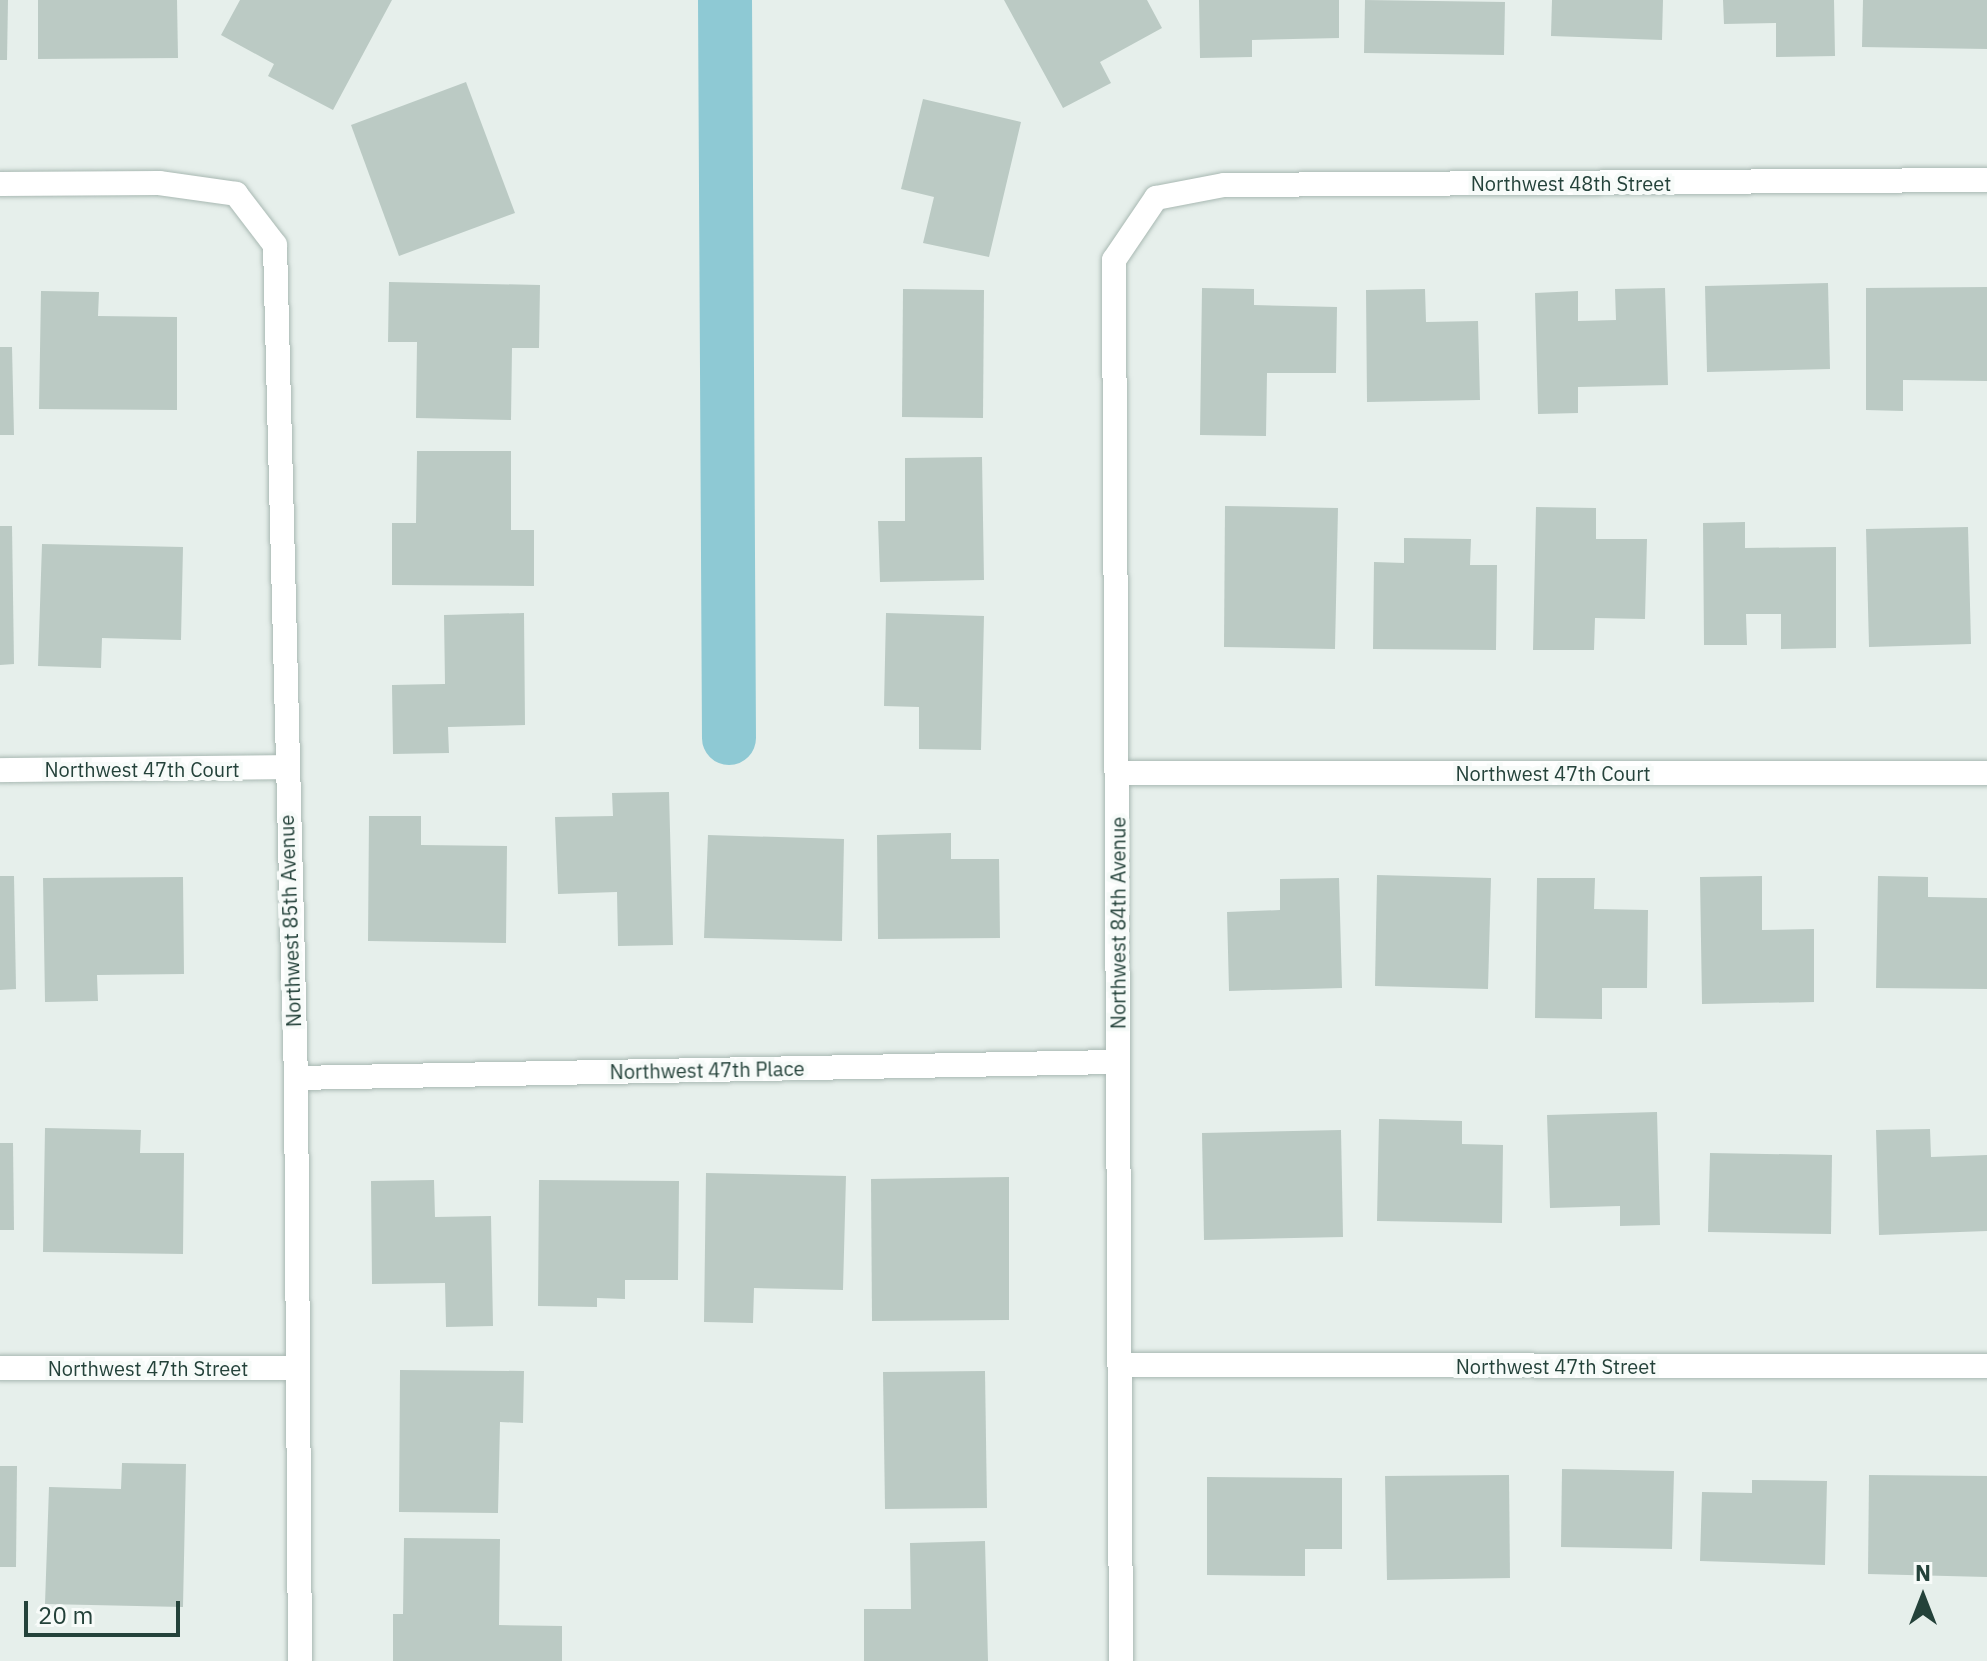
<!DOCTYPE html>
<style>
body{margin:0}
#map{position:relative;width:1987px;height:1661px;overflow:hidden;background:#e6efeb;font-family:"IBM Plex Sans",sans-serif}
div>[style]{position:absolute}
.canal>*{height:54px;margin:-27px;padding:0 27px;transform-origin:27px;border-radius:27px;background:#8ec9d4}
.building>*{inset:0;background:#bbcac4}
.roads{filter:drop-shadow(0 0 2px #a8b8b2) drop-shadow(0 0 2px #a8b8b2)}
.minor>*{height:24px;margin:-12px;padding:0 12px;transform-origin:12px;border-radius:12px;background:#fff}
span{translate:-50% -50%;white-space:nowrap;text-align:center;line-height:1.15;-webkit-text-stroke:8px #f7fbf9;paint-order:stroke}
.street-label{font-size:20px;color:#24423a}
.north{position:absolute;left:1883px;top:1557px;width:80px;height:80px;-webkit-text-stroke:6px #f7fbf9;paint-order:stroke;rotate:0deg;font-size:22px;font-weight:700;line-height:32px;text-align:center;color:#24423a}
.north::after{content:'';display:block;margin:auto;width:28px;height:36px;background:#24423a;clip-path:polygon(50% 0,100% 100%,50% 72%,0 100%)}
.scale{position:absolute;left:24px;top:1601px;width:156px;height:36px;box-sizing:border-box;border:4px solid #24423a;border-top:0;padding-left:10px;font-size:24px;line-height:28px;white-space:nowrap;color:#24423a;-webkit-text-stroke:6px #f7fbf9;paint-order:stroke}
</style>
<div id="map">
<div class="canal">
<i style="left:725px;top:0;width:738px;rotate:89.69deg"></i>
</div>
<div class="building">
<i style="clip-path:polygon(0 0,8px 0,7px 60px,0 60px)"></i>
<i style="clip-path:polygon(38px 0,177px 0,178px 58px,38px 59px)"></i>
<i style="clip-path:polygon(240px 0,392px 0,333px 110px,268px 76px,274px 64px,221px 35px)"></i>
<i style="clip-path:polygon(1004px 0,1147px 0,1162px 28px,1100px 62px,1111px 83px,1063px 108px)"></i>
<i style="clip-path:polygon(1199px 0,1339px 0,1339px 38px,1252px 40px,1252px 57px,1200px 58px)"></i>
<i style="clip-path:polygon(1365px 0,1505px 2px,1504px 55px,1364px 53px)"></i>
<i style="clip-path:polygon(1552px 0,1663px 0,1662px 40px,1551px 36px)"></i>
<i style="clip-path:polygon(1723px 0,1834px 0,1835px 56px,1776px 57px,1776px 23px,1724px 24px)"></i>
<i style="clip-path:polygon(1863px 0,1987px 0,1987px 49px,1862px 47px)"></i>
<i style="clip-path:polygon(466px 82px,515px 213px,399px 256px,351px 125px)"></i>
<i style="clip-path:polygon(923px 99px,1021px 122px,989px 257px,923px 243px,934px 197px,901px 189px)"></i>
<i style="clip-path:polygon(389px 282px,540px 285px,539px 348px,512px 348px,511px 420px,416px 418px,417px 342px,388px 342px)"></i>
<i style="clip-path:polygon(1828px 283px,1830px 369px,1707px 372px,1705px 286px)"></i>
<i style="clip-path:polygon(1987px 287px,1987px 381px,1903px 380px,1903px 411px,1866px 410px,1866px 288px)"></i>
<i style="clip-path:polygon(1202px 288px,1254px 289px,1254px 305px,1337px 307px,1336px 373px,1267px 373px,1266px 436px,1200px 435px)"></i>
<i style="clip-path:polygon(1665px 288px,1668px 385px,1578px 387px,1578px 413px,1538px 414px,1535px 293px,1578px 291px,1578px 321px,1616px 320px,1615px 289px)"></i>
<i style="clip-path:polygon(903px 289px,984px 290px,983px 418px,902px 417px)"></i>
<i style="clip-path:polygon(1425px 289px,1426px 322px,1478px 321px,1480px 400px,1367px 402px,1366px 290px)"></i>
<i style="clip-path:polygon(41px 291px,99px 292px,98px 316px,177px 317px,177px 410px,39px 409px)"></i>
<i style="clip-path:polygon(0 347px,12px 347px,14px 435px,0 435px)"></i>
<i style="clip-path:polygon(417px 451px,511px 451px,511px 530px,534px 530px,534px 586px,392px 585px,392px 523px,416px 523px)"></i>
<i style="clip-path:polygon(982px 457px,984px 580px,880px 582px,878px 521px,905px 521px,905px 458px)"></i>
<i style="clip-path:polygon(1225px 506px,1338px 508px,1335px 649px,1224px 647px)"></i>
<i style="clip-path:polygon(1536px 507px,1596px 508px,1596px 539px,1647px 539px,1645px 619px,1595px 618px,1594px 650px,1533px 650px)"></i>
<i style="clip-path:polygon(1745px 522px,1745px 548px,1836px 547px,1836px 648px,1781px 649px,1781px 614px,1746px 614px,1747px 645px,1704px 645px,1703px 523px)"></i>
<i style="clip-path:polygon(0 526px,12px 526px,14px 664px,0 665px)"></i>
<i style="clip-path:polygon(1968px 527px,1971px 644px,1869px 647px,1866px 529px)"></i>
<i style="clip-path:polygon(1404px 538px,1471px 539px,1470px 565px,1497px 565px,1496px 650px,1373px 649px,1374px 562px,1404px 563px)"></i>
<i style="clip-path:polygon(42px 544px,183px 547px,181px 640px,102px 638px,101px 668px,38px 666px)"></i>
<i style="clip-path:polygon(524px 613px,525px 725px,448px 727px,449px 753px,393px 754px,392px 685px,445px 684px,444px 615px)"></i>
<i style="clip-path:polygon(886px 613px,984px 616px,981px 750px,919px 749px,919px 707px,884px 706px)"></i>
<i style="clip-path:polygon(669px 792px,673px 945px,618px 946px,617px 892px,558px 894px,555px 817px,613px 816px,612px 793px)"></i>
<i style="clip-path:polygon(369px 816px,421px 816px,421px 845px,507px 846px,506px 943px,368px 941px)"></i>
<i style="clip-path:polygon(951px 833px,951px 859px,999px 859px,1000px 938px,878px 939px,877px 835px)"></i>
<i style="clip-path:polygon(708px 835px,844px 839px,842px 941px,704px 938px)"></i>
<i style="clip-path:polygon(1377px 875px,1491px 878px,1488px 989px,1375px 986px)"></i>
<i style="clip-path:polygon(0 876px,14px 876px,16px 989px,0 990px)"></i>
<i style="clip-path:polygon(1762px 876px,1762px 930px,1814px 929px,1814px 1002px,1702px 1004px,1700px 877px)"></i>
<i style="clip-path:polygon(1878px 876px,1928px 877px,1928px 897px,1987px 898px,1987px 989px,1876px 988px)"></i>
<i style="clip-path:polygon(183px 877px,184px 974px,97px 975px,98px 1001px,45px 1002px,43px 878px)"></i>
<i style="clip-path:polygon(1339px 878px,1342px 988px,1229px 991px,1227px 912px,1280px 910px,1280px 879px)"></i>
<i style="clip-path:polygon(1537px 878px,1595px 878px,1594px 909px,1648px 910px,1647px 988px,1602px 988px,1602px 1019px,1535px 1018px)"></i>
<i style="clip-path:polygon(1657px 1112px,1660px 1225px,1620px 1226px,1620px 1206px,1550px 1208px,1547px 1115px)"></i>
<i style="clip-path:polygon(1379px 1119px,1462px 1121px,1462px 1144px,1503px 1145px,1502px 1223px,1377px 1221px)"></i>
<i style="clip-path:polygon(45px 1128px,141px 1130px,140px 1153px,184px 1153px,183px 1254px,43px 1252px)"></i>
<i style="clip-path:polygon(1930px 1129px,1931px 1157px,1987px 1155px,1987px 1231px,1879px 1235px,1876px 1130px)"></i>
<i style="clip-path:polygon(1341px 1130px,1343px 1237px,1204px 1240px,1202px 1133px)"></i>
<i style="clip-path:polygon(0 1143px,13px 1143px,14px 1230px,0 1230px)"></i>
<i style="clip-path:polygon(1710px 1153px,1832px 1155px,1831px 1234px,1708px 1232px)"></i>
<i style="clip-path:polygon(706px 1173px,846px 1176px,843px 1290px,754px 1288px,753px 1323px,704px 1322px)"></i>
<i style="clip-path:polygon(1009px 1177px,1009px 1320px,872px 1321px,871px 1179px)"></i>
<i style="clip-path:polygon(434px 1180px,435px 1217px,491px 1216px,493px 1326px,446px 1327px,445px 1283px,372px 1284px,371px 1181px)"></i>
<i style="clip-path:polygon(539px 1180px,679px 1181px,678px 1280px,625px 1280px,625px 1299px,597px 1298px,597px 1307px,538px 1306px)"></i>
<i style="clip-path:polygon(400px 1370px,524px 1371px,523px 1423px,500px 1422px,498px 1513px,399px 1512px)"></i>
<i style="clip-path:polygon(985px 1371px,987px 1508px,885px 1509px,883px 1372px)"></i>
<i style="clip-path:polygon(122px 1463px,186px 1464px,183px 1607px,45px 1604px,49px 1487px,121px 1489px)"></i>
<i style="clip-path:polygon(0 1466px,17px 1466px,16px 1567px,0 1567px)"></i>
<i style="clip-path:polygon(1562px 1469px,1674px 1471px,1672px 1549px,1561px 1547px)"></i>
<i style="clip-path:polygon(1509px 1475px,1510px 1578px,1387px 1580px,1385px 1476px)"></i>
<i style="clip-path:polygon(1869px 1475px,1987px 1476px,1987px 1577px,1868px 1574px)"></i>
<i style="clip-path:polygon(1207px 1477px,1342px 1478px,1342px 1549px,1305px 1549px,1305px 1576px,1207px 1575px)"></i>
<i style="clip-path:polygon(1752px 1480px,1827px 1481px,1825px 1565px,1700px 1561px,1702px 1492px,1752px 1493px)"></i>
<i style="clip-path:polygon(404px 1538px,500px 1539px,499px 1625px,562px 1626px,562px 1661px,393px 1661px,393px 1614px,403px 1614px)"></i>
<i style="clip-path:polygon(985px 1541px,988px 1661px,864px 1661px,864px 1609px,911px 1609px,910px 1543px)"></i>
</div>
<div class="roads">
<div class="minor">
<i style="left:0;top:184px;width:159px;rotate:-0.4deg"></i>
<i style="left:159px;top:183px;width:78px;rotate:8.1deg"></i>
<i style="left:236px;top:194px;width:64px;rotate:52.6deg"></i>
<i style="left:275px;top:245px;width:833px;rotate:88.56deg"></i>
<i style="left:296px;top:1078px;width:583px;rotate:89.61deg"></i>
<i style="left:0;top:770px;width:284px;rotate:-0.6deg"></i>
<i style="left:1118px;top:773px;width:869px"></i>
<i style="left:296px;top:1078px;width:822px;rotate:-1.12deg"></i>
<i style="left:1124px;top:1365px;width:863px;rotate:0.07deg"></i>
<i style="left:0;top:1368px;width:296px"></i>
<i style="left:1121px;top:1661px;width:1401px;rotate:-90.29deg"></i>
<i style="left:1114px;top:260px;width:75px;rotate:-55.9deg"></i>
<i style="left:1156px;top:198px;width:69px;rotate:-10.8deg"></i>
<i style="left:1224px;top:185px;width:763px;rotate:-0.38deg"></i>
</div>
</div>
<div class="street-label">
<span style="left:1571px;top:183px">Northwest 48th Street</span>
<span style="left:142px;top:769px">Northwest 47th Court</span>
<span style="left:1553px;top:773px">Northwest 47th Court</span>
<span style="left:290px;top:921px;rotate:-92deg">Northwest 85th Avenue</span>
<span style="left:1118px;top:923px;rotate:-90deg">Northwest 84th Avenue</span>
<span style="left:707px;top:1070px;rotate:-1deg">Northwest 47th Place</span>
<span style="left:1556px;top:1366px">Northwest 47th Street</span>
<span style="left:148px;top:1368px">Northwest 47th Street</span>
</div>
<div class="north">N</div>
<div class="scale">20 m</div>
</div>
